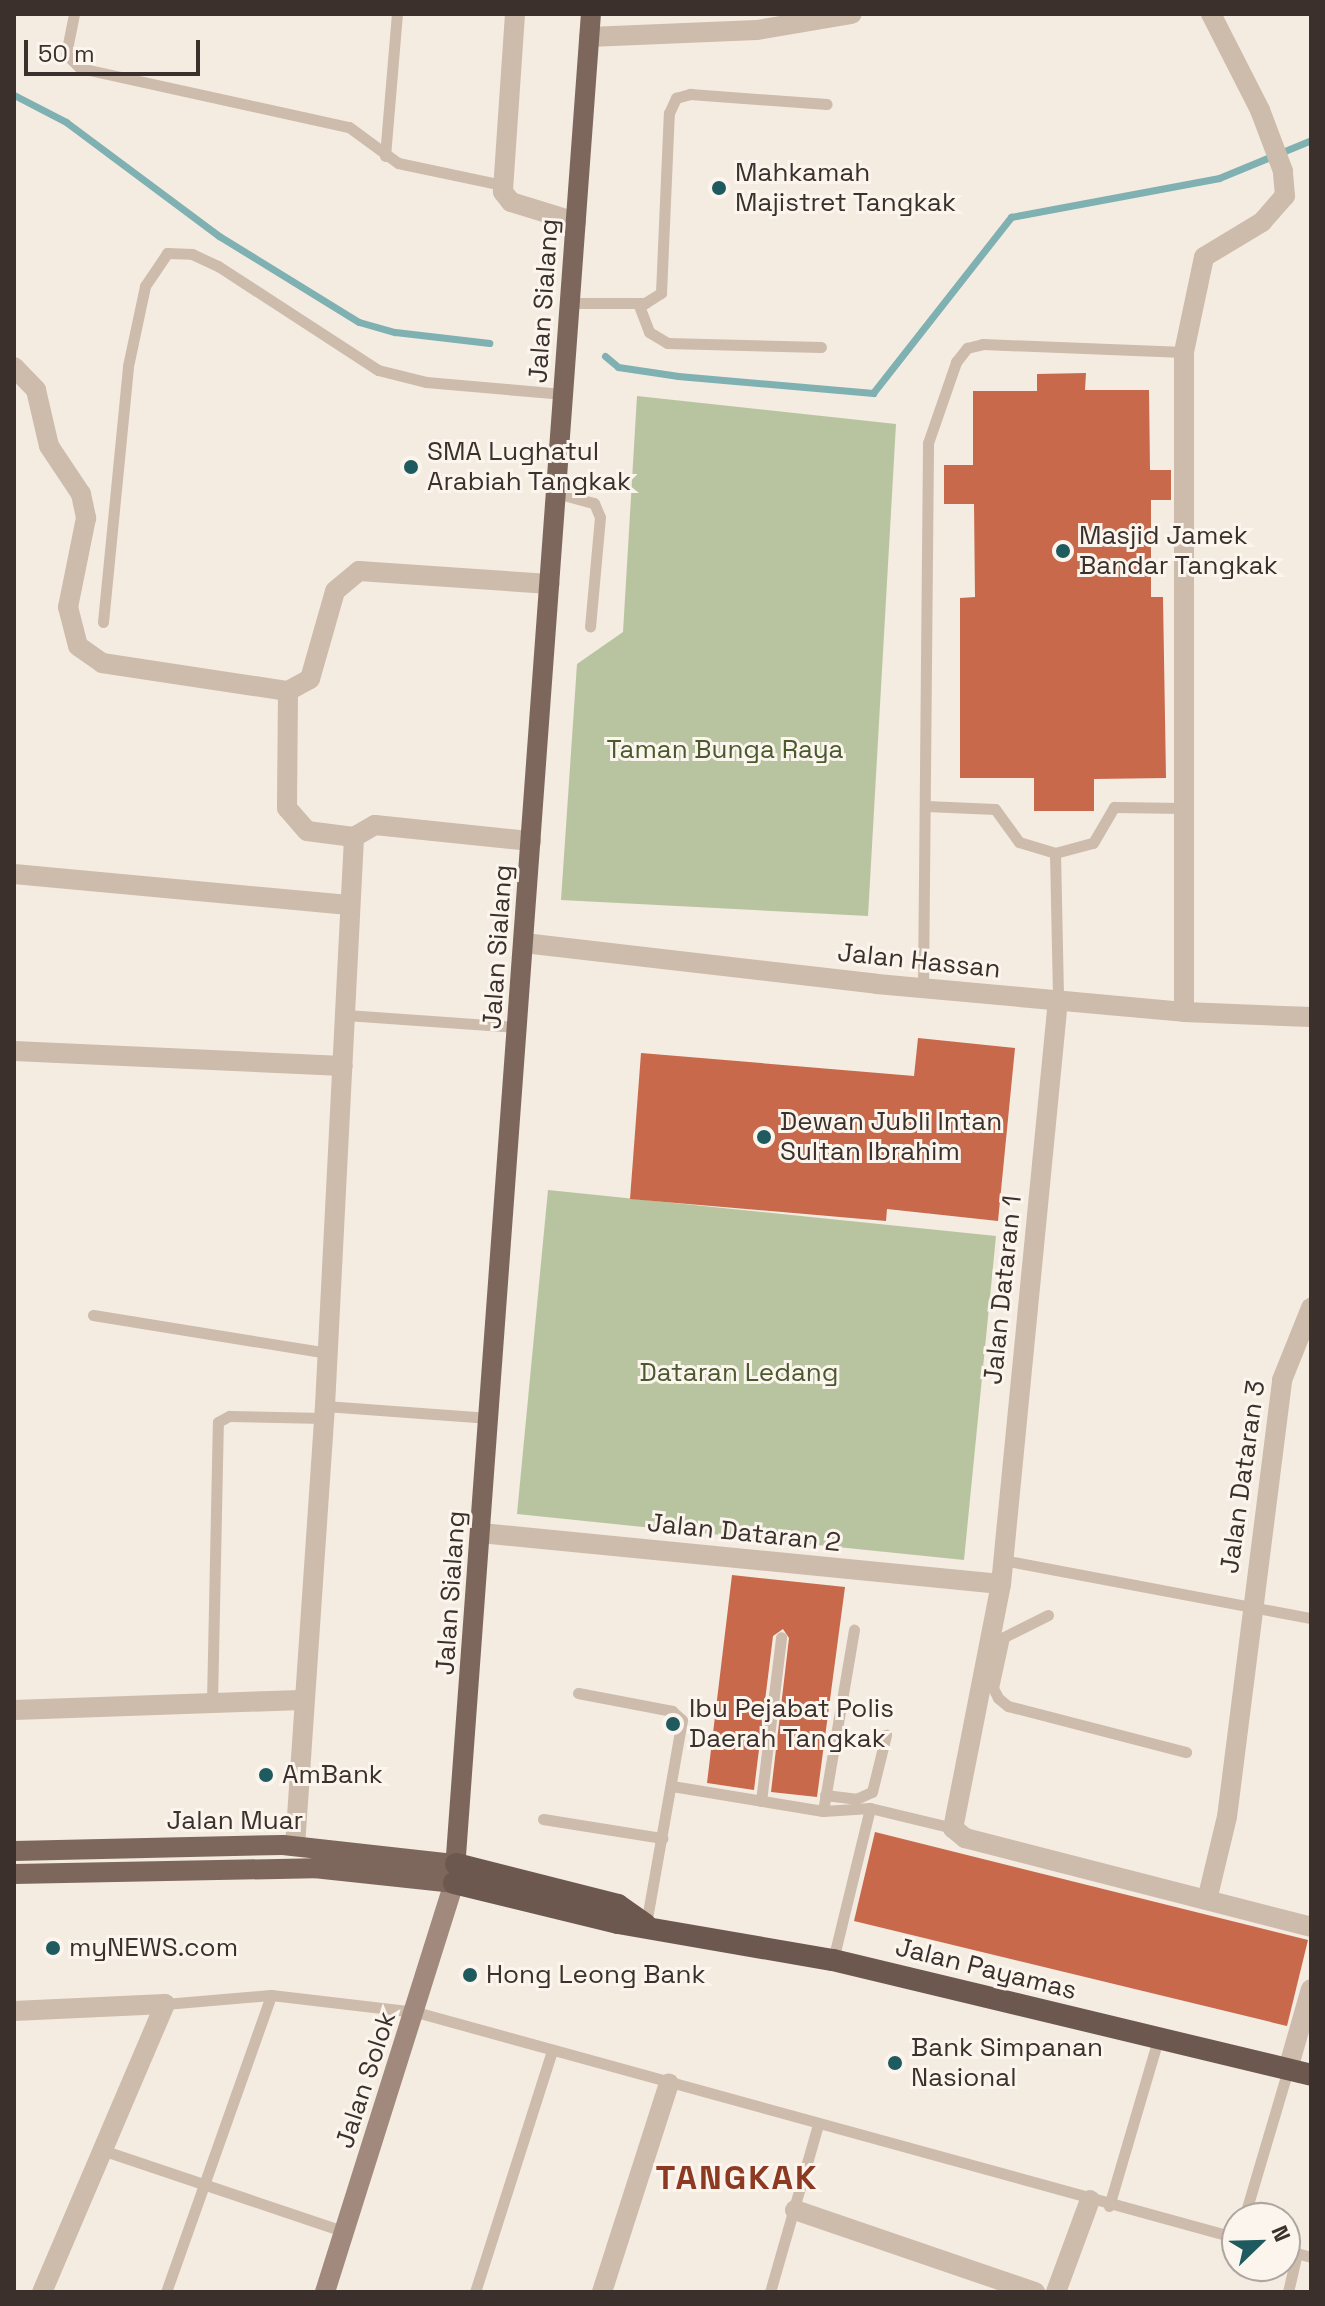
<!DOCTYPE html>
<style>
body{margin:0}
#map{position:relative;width:1325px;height:2306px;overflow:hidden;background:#f4ebe1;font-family:"Space Grotesk",sans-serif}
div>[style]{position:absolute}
.green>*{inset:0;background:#b8c4a0}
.stream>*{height:7px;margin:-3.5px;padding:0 3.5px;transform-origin:3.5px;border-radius:3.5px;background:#7fb0b2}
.building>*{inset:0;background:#c8694b}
.service>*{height:11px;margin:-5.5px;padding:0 5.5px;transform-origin:5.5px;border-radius:5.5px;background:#cdbbac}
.minor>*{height:20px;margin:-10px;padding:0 10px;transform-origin:10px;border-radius:10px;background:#cdbbac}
.tertiary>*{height:20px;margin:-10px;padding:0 10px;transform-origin:10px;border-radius:10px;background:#cdbbac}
.secondary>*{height:20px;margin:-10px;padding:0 10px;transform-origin:10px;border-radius:10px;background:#a18a7d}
.primary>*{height:20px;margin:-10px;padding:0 10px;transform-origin:10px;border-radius:10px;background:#7d675c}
.trunk>*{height:22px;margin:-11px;padding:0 11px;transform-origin:11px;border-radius:11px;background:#6c584f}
.dots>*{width:22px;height:22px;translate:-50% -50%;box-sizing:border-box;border:4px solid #fbf5ee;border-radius:50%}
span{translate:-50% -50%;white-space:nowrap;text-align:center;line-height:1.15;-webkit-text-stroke:6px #fbf5ee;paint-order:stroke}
.poi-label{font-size:26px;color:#3b302b}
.left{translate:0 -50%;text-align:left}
.street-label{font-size:26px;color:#3b302b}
.park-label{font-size:26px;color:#4a5a2e}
.district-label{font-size:34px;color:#8c3b22;font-weight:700;letter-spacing:2px}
.frame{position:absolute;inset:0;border:16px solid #3b302b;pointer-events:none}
.north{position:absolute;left:1221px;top:2202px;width:80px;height:80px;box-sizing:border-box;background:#fbf5ee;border:2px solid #aea6a0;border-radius:50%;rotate:67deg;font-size:22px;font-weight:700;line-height:32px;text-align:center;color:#3b302b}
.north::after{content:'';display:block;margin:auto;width:28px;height:36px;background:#1f5a5e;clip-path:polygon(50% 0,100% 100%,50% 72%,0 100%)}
.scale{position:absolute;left:24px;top:40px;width:176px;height:36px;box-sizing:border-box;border:4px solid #3b302b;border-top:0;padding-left:10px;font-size:24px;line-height:28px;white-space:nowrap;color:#3b302b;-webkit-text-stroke:6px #fbf5ee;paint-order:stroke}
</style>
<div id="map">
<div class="green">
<i style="clip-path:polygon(637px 396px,896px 424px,868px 916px,561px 900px,577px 664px,623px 632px)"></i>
<i style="clip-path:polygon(548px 1190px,996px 1236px,964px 1560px,517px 1514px)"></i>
</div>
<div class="stream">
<i style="left:14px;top:95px;width:59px;rotate:27.4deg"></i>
<i style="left:66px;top:122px;width:191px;rotate:36.7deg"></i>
<i style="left:219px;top:236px;width:164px;rotate:31.6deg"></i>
<i style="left:359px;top:322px;width:37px;rotate:16deg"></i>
<i style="left:395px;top:332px;width:95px;rotate:6.7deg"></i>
<i style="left:605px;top:356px;width:17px;rotate:40deg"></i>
<i style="left:618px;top:367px;width:61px;rotate:8.5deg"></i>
<i style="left:678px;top:376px;width:196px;rotate:5deg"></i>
<i style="left:873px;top:393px;width:224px;rotate:-51.9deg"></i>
<i style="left:1011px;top:217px;width:212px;rotate:-10.6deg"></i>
<i style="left:1219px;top:178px;width:100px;rotate:-22.4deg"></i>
</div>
<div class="building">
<i style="clip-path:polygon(1086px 373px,1085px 390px,1149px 390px,1150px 470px,1171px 470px,1171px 500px,1151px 500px,1151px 597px,1163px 597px,1166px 778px,1094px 779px,1094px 811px,1034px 811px,1034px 778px,960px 778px,960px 598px,975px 597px,974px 504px,944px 504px,944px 465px,973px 465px,973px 391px,1037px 391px,1037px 374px)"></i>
<i style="clip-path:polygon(918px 1038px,1015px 1048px,998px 1221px,887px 1209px,886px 1221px,630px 1199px,641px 1053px,914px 1076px)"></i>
<i style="clip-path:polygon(732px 1575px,845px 1587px,817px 1797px,771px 1792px,789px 1638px,783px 1629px,773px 1636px,754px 1790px,707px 1783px)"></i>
<i style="clip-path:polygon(875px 1832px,1308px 1940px,1287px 2026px,854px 1921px)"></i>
</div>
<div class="service">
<i style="left:74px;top:14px;width:41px;rotate:101.3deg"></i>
<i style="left:66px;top:54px;width:20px;rotate:45deg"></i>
<i style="left:80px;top:68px;width:275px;rotate:12.4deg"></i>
<i style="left:349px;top:127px;width:61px;rotate:36.3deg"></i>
<i style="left:398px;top:163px;width:106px;rotate:11.9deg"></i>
<i style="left:385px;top:156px;width:143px;rotate:-85.2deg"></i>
<i style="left:570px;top:303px;width:75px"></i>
<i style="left:645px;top:303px;width:19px;rotate:-32deg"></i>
<i style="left:661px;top:293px;width:180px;rotate:-87.5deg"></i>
<i style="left:669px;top:113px;width:17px;rotate:-65deg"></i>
<i style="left:676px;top:98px;width:15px;rotate:-16deg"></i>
<i style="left:690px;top:94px;width:137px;rotate:4.2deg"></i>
<i style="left:638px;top:303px;width:31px;rotate:69deg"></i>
<i style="left:649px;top:332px;width:21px;rotate:31deg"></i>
<i style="left:667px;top:343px;width:154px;rotate:1.5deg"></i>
<i style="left:556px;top:493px;width:39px;rotate:15deg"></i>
<i style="left:594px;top:503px;width:15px;rotate:67deg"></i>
<i style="left:600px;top:517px;width:110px;rotate:95.2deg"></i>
<i style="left:103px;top:622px;width:257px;rotate:-84.4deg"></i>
<i style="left:128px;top:366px;width:82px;rotate:-78deg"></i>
<i style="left:145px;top:286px;width:40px;rotate:-56deg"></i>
<i style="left:167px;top:253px;width:25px;rotate:2deg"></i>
<i style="left:192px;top:254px;width:29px;rotate:25deg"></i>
<i style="left:218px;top:266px;width:191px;rotate:33deg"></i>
<i style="left:378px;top:370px;width:49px;rotate:14deg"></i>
<i style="left:426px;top:382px;width:139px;rotate:5deg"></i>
<i style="left:926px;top:806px;width:69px;rotate:2.5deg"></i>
<i style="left:995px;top:809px;width:41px;rotate:54deg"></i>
<i style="left:1019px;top:842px;width:38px;rotate:17deg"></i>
<i style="left:1055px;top:853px;width:147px;rotate:88.8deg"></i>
<i style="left:1055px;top:853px;width:39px;rotate:-15deg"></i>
<i style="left:1093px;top:843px;width:42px;rotate:-59.7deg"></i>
<i style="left:1114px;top:807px;width:69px;rotate:0.8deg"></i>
<i style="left:923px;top:988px;width:545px;rotate:-89.47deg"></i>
<i style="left:928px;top:443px;width:86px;rotate:-70.9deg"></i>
<i style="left:956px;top:362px;width:18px;rotate:-52deg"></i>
<i style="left:967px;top:348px;width:16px;rotate:-14deg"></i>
<i style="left:983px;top:344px;width:201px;rotate:2.3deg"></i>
<i style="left:346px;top:1015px;width:172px;rotate:4deg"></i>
<i style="left:93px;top:1315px;width:238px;rotate:9.2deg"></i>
<i style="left:325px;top:1406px;width:165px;rotate:4.2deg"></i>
<i style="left:1003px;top:1560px;width:313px;rotate:10.7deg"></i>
<i style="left:1048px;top:1615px;width:49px;rotate:153.4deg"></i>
<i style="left:1004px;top:1637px;width:52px;rotate:102.2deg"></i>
<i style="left:993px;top:1688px;width:11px;rotate:63deg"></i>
<i style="left:998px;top:1698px;width:13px;rotate:39deg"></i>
<i style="left:1008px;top:1706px;width:184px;rotate:14.5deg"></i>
<i style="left:578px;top:1693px;width:96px;rotate:10.8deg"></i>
<i style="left:672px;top:1711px;width:13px;rotate:42deg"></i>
<i style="left:682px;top:1720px;width:207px;rotate:100deg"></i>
<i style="left:212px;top:1703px;width:281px;rotate:-88.8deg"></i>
<i style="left:218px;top:1422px;width:13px;rotate:-29deg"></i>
<i style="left:229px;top:1416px;width:95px;rotate:1.2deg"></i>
<i style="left:672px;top:1786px;width:153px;rotate:9.4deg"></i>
<i style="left:823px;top:1811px;width:47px;rotate:-3.7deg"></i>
<i style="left:870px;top:1808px;width:85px;rotate:13.5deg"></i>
<i style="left:825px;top:1795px;width:31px;rotate:7deg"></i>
<i style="left:856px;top:1799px;width:17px;rotate:-24deg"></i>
<i style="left:872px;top:1792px;width:59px;rotate:-76.2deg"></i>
<i style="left:761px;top:1801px;width:165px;rotate:-83deg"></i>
<i style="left:823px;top:1811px;width:184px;rotate:-80.3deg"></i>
<i style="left:543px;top:1819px;width:121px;rotate:9.1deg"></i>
<i style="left:833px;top:1960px;width:156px;rotate:-76.3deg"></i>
<i style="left:165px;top:2004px;width:106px;rotate:-4.9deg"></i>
<i style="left:271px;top:1995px;width:146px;rotate:6.7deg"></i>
<i style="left:416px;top:2012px;width:852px;rotate:15.39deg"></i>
<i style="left:105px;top:2151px;width:253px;rotate:18.6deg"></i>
<i style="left:1109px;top:2206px;width:173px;rotate:-73.6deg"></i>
<i style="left:1244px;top:2218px;width:155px;rotate:-73.5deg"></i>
<i style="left:1285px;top:2250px;width:27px;rotate:15deg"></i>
<i style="left:166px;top:2292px;width:315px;rotate:-70.5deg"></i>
<i style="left:475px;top:2292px;width:254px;rotate:-72.3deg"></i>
<i style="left:770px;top:2292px;width:174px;rotate:-74deg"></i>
<i style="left:1288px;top:2292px;width:40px;rotate:-77deg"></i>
</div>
<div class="minor">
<i style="left:515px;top:14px;width:178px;rotate:93.9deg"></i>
<i style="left:503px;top:192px;width:13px;rotate:51deg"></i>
<i style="left:511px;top:202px;width:68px;rotate:17.1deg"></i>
<i style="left:589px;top:37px;width:168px;rotate:-2.4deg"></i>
<i style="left:757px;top:30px;width:96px;rotate:-9.6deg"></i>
<i style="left:14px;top:367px;width:32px;rotate:46deg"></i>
<i style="left:36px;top:390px;width:57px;rotate:76.9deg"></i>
<i style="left:49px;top:446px;width:58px;rotate:56.3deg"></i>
<i style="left:81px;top:494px;width:25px;rotate:78deg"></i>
<i style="left:86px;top:518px;width:91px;rotate:101.4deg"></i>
<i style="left:68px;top:607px;width:40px;rotate:75.6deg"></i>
<i style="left:78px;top:646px;width:29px;rotate:35deg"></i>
<i style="left:102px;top:663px;width:188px;rotate:8.6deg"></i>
<i style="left:288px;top:691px;width:25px;rotate:-29deg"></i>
<i style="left:310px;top:679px;width:91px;rotate:-74.1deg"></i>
<i style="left:335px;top:591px;width:31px;rotate:-40deg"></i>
<i style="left:359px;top:571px;width:191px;rotate:3.9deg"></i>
<i style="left:288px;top:691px;width:117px;rotate:90.5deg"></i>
<i style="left:287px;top:808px;width:30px;rotate:49deg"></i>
<i style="left:307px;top:831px;width:47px;rotate:7.3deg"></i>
<i style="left:14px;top:874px;width:336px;rotate:5.3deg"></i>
<i style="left:1058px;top:1000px;width:587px;rotate:95.57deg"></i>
<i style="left:1001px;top:1584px;width:249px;rotate:101.1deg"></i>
<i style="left:953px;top:1828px;width:16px;rotate:40deg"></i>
<i style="left:965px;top:1838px;width:357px;rotate:14.4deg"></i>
<i style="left:1184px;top:1012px;width:660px;rotate:-90deg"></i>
<i style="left:1184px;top:352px;width:97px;rotate:-78.1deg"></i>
<i style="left:1204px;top:257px;width:68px;rotate:-31.1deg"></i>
<i style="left:1262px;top:222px;width:35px;rotate:-49deg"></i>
<i style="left:1285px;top:196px;width:25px;rotate:-95deg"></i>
<i style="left:1283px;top:171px;width:65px;rotate:-110.7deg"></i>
<i style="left:1260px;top:110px;width:108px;rotate:-117deg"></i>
<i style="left:14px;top:1051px;width:329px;rotate:2.6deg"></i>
<i style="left:481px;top:1533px;width:522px;rotate:5.6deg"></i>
<i style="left:14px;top:1710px;width:288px;rotate:-2deg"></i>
<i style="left:295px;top:1846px;width:441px;rotate:-86.1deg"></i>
<i style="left:325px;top:1406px;width:570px;rotate:-87.08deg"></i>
<i style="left:354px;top:837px;width:24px;rotate:-30deg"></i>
<i style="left:375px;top:825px;width:157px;rotate:5.9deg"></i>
<i style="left:1207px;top:1900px;width:85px;rotate:-76.5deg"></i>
<i style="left:1227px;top:1817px;width:440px;rotate:-82.8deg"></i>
<i style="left:1282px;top:1380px;width:78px;rotate:-68.1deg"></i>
<i style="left:14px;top:2011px;width:151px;rotate:-2.7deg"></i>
<i style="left:165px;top:2004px;width:313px;rotate:113.1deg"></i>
<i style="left:1288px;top:2069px;width:83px;rotate:-74deg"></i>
<i style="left:795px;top:2210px;width:254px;rotate:18.9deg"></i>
<i style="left:602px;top:2292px;width:219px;rotate:-72.2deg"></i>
<i style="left:1056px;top:2292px;width:98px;rotate:-69.7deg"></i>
</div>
<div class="tertiary">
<i style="left:524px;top:943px;width:355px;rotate:6.6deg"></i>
<i style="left:877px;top:984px;width:308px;rotate:5.2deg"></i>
<i style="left:1184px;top:1012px;width:127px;rotate:2.3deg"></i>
</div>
<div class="secondary">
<i style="left:325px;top:2292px;width:429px;rotate:-72.5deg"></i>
</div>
<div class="primary">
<i style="left:14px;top:1851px;width:269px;rotate:-1.3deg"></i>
<i style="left:283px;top:1845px;width:174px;rotate:6.3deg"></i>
<i style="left:14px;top:1874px;width:300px;rotate:-1.1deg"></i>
<i style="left:314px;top:1868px;width:141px;rotate:6.1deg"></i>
<i style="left:454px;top:1883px;width:1874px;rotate:-85.81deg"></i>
</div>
<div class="trunk">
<i style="left:456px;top:1864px;width:167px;rotate:14.2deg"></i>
<i style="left:618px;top:1905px;width:33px;rotate:35deg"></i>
<i style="left:454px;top:1883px;width:169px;rotate:13.7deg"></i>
<i style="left:618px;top:1923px;width:218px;rotate:9.8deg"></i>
<i style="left:833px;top:1960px;width:492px;rotate:13.5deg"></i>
</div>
<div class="dots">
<i style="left:719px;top:188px;background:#1f5a5e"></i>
<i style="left:411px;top:467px;background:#1f5a5e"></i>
<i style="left:1063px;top:551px;background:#1f5a5e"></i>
<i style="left:764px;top:1137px;background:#1f5a5e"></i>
<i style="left:673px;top:1724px;background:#1f5a5e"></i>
<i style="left:266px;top:1775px;background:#1f5a5e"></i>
<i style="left:53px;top:1948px;background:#1f5a5e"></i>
<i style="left:470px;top:1975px;background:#1f5a5e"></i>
<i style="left:895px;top:2063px;background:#1f5a5e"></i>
</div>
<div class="poi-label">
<span class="left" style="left:735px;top:188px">Mahkamah<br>Majistret Tangkak</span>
<span class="left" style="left:427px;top:467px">SMA Lughatul<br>Arabiah Tangkak</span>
<span class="left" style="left:1079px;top:551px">Masjid Jamek<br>Bandar Tangkak</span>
<span class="left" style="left:780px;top:1137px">Dewan Jubli Intan<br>Sultan Ibrahim</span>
<span class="left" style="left:689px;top:1724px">Ibu Pejabat Polis<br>Daerah Tangkak</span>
<span class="left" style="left:282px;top:1775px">AmBank</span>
<span class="left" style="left:69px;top:1948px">myNEWS.com</span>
<span class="left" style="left:486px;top:1975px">Hong Leong Bank</span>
<span class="left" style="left:911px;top:2063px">Bank Simpanan<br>Nasional</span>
</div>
<div class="street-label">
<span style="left:544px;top:301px;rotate:-86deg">Jalan Sialang</span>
<span style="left:498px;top:947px;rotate:-86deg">Jalan Sialang</span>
<span style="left:919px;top:961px;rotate:6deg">Jalan Hassan</span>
<span style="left:1003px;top:1290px;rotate:-84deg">Jalan Dataran 1</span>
<span style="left:1243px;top:1477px;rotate:-82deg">Jalan Dataran 3</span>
<span style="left:744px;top:1533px;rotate:6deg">Jalan Dataran 2</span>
<span style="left:451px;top:1593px;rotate:-86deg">Jalan Sialang</span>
<span style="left:235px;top:1821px">Jalan Muar</span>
<span style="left:986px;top:1969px;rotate:14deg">Jalan Payamas</span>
<span style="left:366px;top:2080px;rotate:-72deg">Jalan Solok</span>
</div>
<div class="park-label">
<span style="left:725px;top:750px">Taman Bunga Raya</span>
<span style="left:739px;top:1373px">Dataran Ledang</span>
</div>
<div class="district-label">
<span style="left:737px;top:2178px">TANGKAK</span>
</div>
<div class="frame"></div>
<div class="north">N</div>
<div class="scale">50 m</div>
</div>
